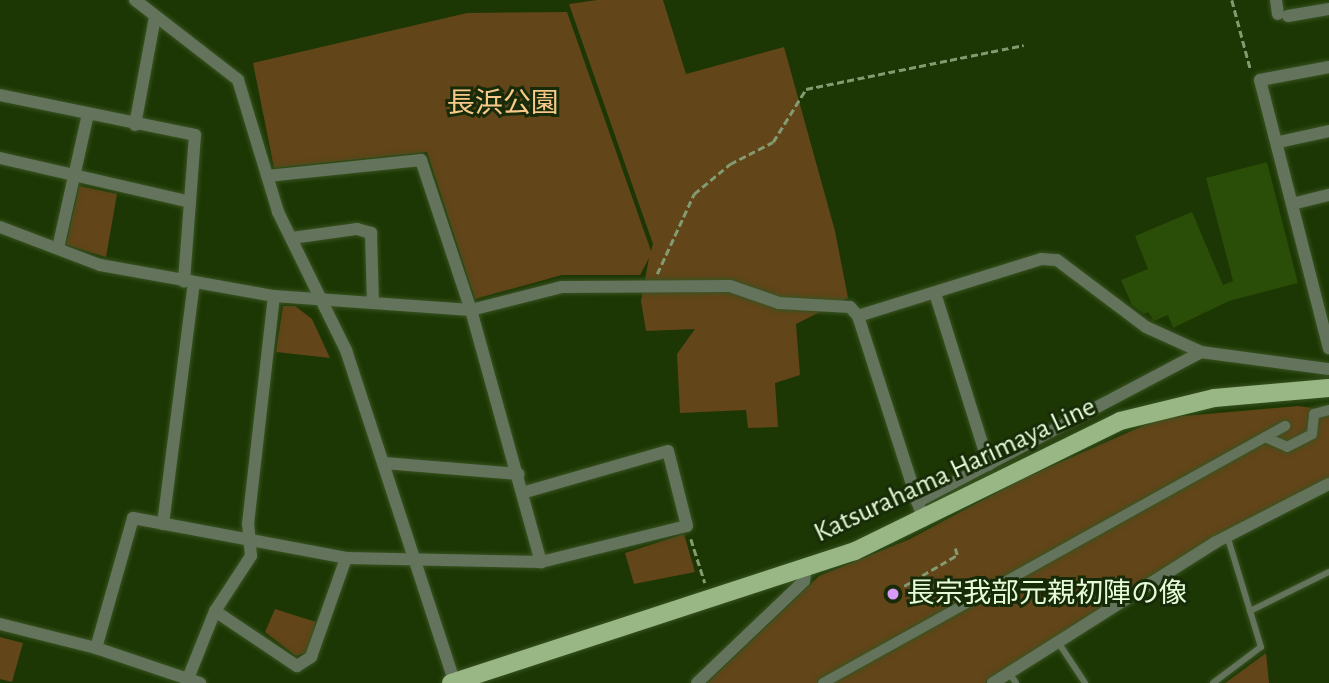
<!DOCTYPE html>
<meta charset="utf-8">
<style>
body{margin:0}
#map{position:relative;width:1329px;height:683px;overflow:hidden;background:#1c3703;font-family:"Alegreya Sans","Noto Sans JP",sans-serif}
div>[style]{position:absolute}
.green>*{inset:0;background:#624519}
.building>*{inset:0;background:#2a4d07}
.path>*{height:2.5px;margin-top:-1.25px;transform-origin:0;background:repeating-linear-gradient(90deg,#839b70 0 7px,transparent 0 10.5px)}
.roads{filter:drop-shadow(0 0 2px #385321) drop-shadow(0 0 2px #385321)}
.service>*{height:6px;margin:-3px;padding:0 3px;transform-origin:3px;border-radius:3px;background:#64735b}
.pedestrian>*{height:10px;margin:-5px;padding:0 5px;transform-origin:5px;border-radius:5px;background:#64735b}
.minor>*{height:12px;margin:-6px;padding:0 6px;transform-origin:6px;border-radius:6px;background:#64735b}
.primary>*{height:18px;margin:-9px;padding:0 9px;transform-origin:9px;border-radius:9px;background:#99b785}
.dots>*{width:19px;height:19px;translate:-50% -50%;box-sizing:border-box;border:4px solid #182b08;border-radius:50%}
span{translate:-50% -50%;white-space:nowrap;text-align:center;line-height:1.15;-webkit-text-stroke:6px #182b08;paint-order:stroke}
.park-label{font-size:28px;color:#f9c98a}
.street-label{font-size:28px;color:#e6fcd9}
.poi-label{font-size:28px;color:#e6fcd9}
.left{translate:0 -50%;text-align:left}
</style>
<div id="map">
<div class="green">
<i style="clip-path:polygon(597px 0,663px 0,686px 74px,784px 47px,835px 231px,848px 298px,796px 324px,800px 375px,775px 383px,778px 427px,748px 428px,746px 410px,680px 413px,677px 354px,695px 329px,646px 331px,641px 301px,649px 258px,640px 275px,562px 275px,475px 299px,427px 152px,274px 168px,253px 63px,467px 13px,567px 12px,651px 251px,653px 244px,569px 4px)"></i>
<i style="clip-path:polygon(79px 186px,117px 194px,106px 257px,66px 245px)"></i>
<i style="clip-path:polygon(283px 306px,295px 306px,312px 319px,330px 358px,276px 352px)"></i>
<i style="clip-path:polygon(1298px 406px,1329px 410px,1329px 483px,1224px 531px,985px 683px,707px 683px,819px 576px,910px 539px,1022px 479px,1161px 418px)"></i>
<i style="clip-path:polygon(684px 534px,695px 572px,634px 584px,625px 553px)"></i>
<i style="clip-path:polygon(275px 609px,316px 622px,307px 652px,296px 656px,265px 632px)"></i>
<i style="clip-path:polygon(0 637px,23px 643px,12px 682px,0 679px)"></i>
<i style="clip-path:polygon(1266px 653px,1269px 683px,1225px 683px)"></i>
</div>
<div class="building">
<i style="clip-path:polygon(1267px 162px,1298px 283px,1229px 301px,1173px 328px,1168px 315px,1154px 321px,1148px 312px,1144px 314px,1132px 305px,1121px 280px,1148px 269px,1135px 236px,1192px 212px,1223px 285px,1233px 281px,1206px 178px)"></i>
</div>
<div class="path">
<i style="left:1232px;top:0;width:73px;rotate:75deg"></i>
<i style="left:657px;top:274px;width:88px;rotate:-65.2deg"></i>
<i style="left:694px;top:194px;width:47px;rotate:-39.8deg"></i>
<i style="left:730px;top:164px;width:48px;rotate:-27.1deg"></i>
<i style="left:773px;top:142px;width:62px;rotate:-58.1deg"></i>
<i style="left:806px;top:89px;width:222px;rotate:-11.4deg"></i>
<i style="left:691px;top:539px;width:46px;rotate:72.3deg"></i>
<i style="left:904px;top:586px;width:61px;rotate:-30.3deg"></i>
<i style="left:957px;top:555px;width:7px;rotate:-106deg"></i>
</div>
<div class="roads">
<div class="service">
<i style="left:1250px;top:611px;width:88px;rotate:-26.3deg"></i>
<i style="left:1058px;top:642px;width:49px;rotate:56.6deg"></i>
<i style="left:1009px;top:673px;width:12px;rotate:55deg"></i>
<i style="left:1213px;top:683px;width:60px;rotate:-36.9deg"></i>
<i style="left:1261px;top:647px;width:117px;rotate:-106.9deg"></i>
</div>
<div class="pedestrian">
<i style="left:1265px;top:437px;width:24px;rotate:24deg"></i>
<i style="left:1287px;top:447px;width:28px;rotate:-27deg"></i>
<i style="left:1312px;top:434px;width:20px;rotate:-84deg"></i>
<i style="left:1314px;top:414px;width:16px;rotate:-15deg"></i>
<i style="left:823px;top:683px;width:529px;rotate:-29.09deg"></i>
</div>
<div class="minor">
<i style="left:135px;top:0;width:130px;rotate:37.8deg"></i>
<i style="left:238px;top:80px;width:138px;rotate:73.1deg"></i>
<i style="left:278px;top:212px;width:154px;rotate:63.8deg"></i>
<i style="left:346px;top:350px;width:350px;rotate:71.9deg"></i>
<i style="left:1276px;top:0;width:14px;rotate:82deg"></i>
<i style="left:1288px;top:16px;width:42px;rotate:-9.7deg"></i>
<i style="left:1329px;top:67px;width:70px;rotate:169.3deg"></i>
<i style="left:1260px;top:80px;width:277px;rotate:75.6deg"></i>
<i style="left:0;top:95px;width:199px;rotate:11.6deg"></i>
<i style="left:195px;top:135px;width:147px;rotate:94.3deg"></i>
<i style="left:135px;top:125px;width:110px;rotate:-79.5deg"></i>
<i style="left:1279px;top:142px;width:51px;rotate:-12.4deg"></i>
<i style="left:0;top:158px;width:195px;rotate:13deg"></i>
<i style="left:267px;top:176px;width:155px;rotate:-5.9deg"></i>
<i style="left:421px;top:160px;width:158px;rotate:71.6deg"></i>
<i style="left:471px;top:310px;width:262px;rotate:74.5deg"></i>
<i style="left:541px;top:562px;width:150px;rotate:-13.9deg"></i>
<i style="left:687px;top:526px;width:77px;rotate:-104.2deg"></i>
<i style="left:668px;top:451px;width:152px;rotate:164deg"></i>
<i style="left:1292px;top:204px;width:38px;rotate:-14deg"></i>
<i style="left:0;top:227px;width:107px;rotate:20.8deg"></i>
<i style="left:100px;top:265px;width:177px;rotate:10.1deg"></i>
<i style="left:274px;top:296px;width:197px;rotate:4.1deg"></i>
<i style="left:471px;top:310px;width:94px;rotate:-14.2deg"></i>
<i style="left:562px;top:287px;width:168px;rotate:-0.3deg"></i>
<i style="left:730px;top:286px;width:52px;rotate:19.1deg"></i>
<i style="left:779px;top:303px;width:71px;rotate:3.2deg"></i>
<i style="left:850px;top:307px;width:12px;rotate:48deg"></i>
<i style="left:858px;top:316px;width:215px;rotate:72.2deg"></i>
<i style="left:292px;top:238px;width:66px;rotate:-7.9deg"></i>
<i style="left:357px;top:229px;width:15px;rotate:16deg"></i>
<i style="left:371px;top:233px;width:70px;rotate:88.4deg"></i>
<i style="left:58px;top:248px;width:137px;rotate:-77.4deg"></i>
<i style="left:935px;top:293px;width:180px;rotate:72.6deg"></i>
<i style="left:858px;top:316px;width:192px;rotate:-17.3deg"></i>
<i style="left:1041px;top:259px;width:16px;rotate:4deg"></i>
<i style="left:1057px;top:260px;width:111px;rotate:37deg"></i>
<i style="left:1146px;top:327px;width:60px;rotate:24.4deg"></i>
<i style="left:1201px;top:352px;width:129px;rotate:7.6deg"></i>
<i style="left:384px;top:463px;width:135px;rotate:4.7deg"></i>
<i style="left:917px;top:502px;width:321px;rotate:-27.8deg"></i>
<i style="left:163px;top:524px;width:243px;rotate:-82.7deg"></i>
<i style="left:215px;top:611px;width:99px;rotate:33.9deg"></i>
<i style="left:297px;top:666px;width:17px;rotate:-33deg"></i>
<i style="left:311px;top:657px;width:105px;rotate:-70.5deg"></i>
<i style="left:0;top:624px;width:99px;rotate:14deg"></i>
<i style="left:96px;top:648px;width:110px;rotate:18.6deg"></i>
<i style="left:96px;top:648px;width:135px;rotate:-74.1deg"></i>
<i style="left:133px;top:518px;width:217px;rotate:10.6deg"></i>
<i style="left:346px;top:558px;width:195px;rotate:1.2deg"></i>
<i style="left:189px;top:676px;width:70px;rotate:-68.2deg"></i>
<i style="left:215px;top:611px;width:66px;rotate:-56.8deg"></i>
<i style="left:251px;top:556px;width:32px;rotate:-95deg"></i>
<i style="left:248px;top:524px;width:229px;rotate:-83.5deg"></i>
<i style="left:697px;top:683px;width:148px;rotate:-43.6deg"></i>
<i style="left:804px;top:581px;width:12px;rotate:-81deg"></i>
<i style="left:993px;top:683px;width:264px;rotate:-32.3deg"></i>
<i style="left:1216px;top:542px;width:127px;rotate:-27.2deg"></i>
</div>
<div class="primary">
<i style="left:451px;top:683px;width:425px;rotate:-18.1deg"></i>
<i style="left:855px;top:551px;width:295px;rotate:-26.1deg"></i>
<i style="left:1120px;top:421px;width:97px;rotate:-13.7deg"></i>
<i style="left:1214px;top:398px;width:115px;rotate:-5deg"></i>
</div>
</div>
<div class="dots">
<i style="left:893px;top:594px;background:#d89af8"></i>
</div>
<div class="park-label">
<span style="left:503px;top:104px">長浜公園</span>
</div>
<div class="street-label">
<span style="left:955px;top:470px;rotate:-25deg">Katsurahama Harimaya Line</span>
</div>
<div class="poi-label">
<span class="left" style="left:907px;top:594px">長宗我部元親初陣の像</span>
</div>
</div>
